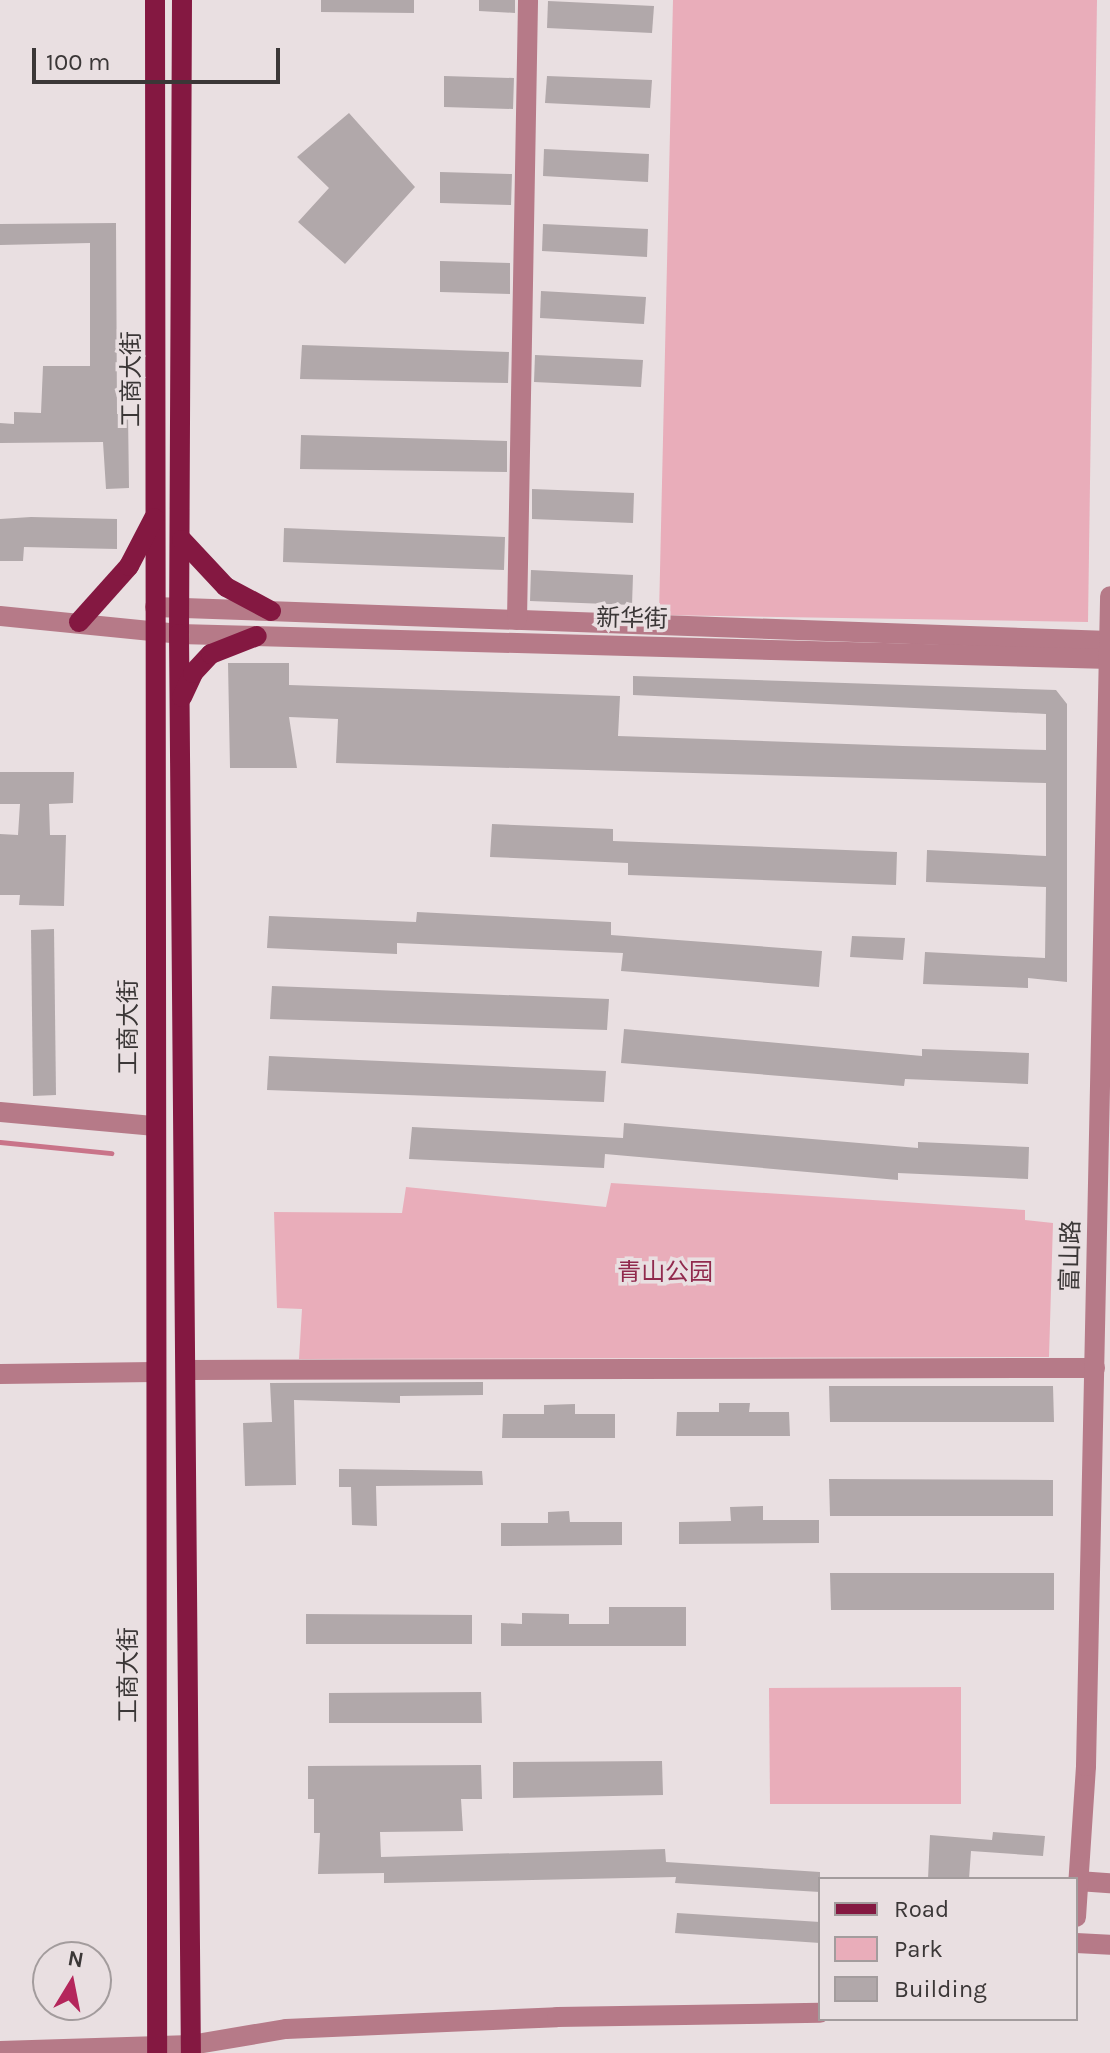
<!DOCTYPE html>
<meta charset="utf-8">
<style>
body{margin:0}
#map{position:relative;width:1110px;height:2053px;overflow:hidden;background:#e9dfe1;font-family:Karla,"Noto Sans SC",sans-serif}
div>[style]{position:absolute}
.green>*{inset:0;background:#e9adba}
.stream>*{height:5px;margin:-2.5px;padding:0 2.5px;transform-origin:2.5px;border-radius:2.5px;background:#c97489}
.building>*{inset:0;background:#b1a8aa}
.minor>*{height:20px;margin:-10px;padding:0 10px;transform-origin:10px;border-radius:10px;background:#b67a88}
.major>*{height:20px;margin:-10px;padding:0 10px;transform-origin:10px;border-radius:10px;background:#841841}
span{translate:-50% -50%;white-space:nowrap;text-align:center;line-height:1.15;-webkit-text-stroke:7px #e9dfe1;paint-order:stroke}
.street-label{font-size:24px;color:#3b3737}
.park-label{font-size:24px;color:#912a4d}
.legend{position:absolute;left:818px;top:1877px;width:260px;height:144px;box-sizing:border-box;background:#e9dfe1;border:2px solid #a39c9d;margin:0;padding:10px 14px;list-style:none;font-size:24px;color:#3b3737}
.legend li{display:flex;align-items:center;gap:16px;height:40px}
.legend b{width:40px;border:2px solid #a39c9d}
.north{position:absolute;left:32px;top:1941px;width:80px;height:80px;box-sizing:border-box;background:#e9dfe1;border:2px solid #a39c9d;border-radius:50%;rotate:10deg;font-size:22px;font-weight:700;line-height:32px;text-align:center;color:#3b3737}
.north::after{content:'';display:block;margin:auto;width:28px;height:36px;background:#b4265b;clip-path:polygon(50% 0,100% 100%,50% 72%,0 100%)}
.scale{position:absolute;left:32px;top:48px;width:248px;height:36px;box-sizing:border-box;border:4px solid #3b3737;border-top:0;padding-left:10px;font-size:24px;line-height:28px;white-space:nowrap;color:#3b3737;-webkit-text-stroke:6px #e9dfe1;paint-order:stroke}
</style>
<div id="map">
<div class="green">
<i style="clip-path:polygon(673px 0,1097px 0,1088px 622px,659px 615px)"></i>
<i style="clip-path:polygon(611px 1183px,1025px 1210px,1025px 1220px,1053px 1223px,1049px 1357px,299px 1359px,302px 1309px,277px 1308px,274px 1212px,402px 1213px,406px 1187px,606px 1207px)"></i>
<i style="clip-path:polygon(961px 1687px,961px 1804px,770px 1804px,769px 1688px)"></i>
</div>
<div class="stream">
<i style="left:0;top:1142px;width:112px;rotate:5.7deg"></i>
</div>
<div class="building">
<i style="clip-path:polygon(321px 0,414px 0,414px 13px,321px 12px)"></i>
<i style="clip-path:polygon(479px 0,515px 0,515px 13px,479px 11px)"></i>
<i style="clip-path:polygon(548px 1px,654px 6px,652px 33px,547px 28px)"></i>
<i style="clip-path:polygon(444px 76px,514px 78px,513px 109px,444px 107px)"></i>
<i style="clip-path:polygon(547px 76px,652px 80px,650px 108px,545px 103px)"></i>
<i style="clip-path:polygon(349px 113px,415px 187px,345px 264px,298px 222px,329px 188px,297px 157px)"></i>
<i style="clip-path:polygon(544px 149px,649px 154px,648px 182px,543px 176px)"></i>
<i style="clip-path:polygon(440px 172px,512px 174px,511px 205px,440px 203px)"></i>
<i style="clip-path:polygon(116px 223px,117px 414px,128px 414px,129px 488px,106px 489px,103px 442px,0 443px,0 423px,14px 424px,14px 412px,41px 413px,43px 366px,90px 366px,90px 243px,0 245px,0 224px)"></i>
<i style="clip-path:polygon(543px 224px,648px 229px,647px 257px,542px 251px)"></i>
<i style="clip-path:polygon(440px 261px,510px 263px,510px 294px,440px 292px)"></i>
<i style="clip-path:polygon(541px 291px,646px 297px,644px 324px,540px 318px)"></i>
<i style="clip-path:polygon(302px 345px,509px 352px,508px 383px,300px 379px)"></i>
<i style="clip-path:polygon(535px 355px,643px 360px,641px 387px,534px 382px)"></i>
<i style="clip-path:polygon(301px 435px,507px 441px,507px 472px,300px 469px)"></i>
<i style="clip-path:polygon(532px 489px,634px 493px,633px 523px,532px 519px)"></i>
<i style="clip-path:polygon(31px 517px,117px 519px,117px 549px,24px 547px,23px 561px,0 561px,0 519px)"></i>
<i style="clip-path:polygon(284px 528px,505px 537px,504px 570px,283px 562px)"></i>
<i style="clip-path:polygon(531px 570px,633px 575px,632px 605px,530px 601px)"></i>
<i style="clip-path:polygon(228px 663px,289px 663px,289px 685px,620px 696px,618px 736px,903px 746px,1046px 750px,1046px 714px,633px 695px,633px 676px,1056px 690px,1067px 704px,1067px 982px,1028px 978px,1028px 988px,923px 984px,925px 952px,1045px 958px,1046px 887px,926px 882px,927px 850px,1046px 856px,1046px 783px,336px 763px,338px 719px,289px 717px,297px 768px,230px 768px)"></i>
<i style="clip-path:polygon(0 772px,74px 772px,73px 803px,49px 804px,50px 835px,66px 835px,64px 906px,19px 905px,20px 895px,0 895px,0 834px,18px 835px,20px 804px,0 804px)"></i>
<i style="clip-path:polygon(492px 824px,613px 829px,613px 841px,897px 852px,896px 885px,628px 875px,628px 863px,490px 857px)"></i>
<i style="clip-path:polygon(417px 912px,611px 922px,611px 935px,822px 951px,819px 987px,621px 971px,623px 953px,397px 943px,397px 954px,267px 948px,269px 916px,416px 922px)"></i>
<i style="clip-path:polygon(54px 929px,56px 1095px,33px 1096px,31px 930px)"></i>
<i style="clip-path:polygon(852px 936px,905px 938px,903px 960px,850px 957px)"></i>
<i style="clip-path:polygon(272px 986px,609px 999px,607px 1030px,270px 1019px)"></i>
<i style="clip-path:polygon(624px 1029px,922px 1056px,922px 1049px,1029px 1053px,1028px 1084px,905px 1079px,904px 1086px,621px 1063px)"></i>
<i style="clip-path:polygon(269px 1056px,606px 1071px,604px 1102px,267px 1090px)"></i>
<i style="clip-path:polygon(624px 1123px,918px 1148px,918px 1142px,1029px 1147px,1028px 1179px,898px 1173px,898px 1180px,605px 1154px,604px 1168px,409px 1159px,412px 1127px,623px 1138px)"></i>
<i style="clip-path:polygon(483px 1382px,483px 1395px,400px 1396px,400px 1403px,294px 1400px,296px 1485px,245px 1486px,243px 1423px,272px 1422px,270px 1383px)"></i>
<i style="clip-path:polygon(829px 1386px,1053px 1386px,1054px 1422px,830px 1422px)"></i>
<i style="clip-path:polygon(719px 1403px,750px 1403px,749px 1412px,789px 1412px,790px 1436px,676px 1436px,677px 1412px,719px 1412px)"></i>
<i style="clip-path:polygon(575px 1404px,575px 1414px,615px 1414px,615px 1438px,502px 1438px,503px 1414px,544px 1414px,544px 1405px)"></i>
<i style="clip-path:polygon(339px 1469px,482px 1471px,483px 1485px,376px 1486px,377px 1526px,352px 1525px,351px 1487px,339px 1487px)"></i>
<i style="clip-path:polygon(829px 1479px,1053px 1480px,1053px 1516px,830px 1516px)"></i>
<i style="clip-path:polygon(763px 1506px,763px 1520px,819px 1520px,819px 1543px,679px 1544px,679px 1522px,731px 1521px,730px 1507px)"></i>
<i style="clip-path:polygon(569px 1511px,570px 1522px,622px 1522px,622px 1545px,501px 1546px,501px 1523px,548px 1523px,548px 1512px)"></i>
<i style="clip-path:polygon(830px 1573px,1054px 1573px,1054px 1610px,831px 1610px)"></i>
<i style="clip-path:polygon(609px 1607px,686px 1607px,686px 1646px,501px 1646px,501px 1623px,522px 1624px,522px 1613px,569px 1614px,569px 1624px,609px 1624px)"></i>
<i style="clip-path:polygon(306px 1614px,472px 1615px,472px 1644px,306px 1644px)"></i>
<i style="clip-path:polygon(481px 1692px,482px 1723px,329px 1723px,329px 1693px)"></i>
<i style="clip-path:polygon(662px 1761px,663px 1795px,513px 1798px,513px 1762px)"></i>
<i style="clip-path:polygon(481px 1765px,482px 1799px,461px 1799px,463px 1831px,380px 1832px,381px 1857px,665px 1849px,666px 1862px,820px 1872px,820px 1892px,675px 1883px,676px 1877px,384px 1883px,384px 1873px,318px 1874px,320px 1833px,314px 1833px,314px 1799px,308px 1799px,308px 1766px)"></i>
<i style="clip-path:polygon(993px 1832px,1045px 1836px,1043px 1856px,971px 1851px,969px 1879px,928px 1879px,930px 1835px,992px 1840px)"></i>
<i style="clip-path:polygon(677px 1913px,820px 1922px,820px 1943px,675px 1933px)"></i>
</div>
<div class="minor">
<i style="left:155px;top:607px;width:956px;rotate:2.04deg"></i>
<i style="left:0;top:616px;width:180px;rotate:5.7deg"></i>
<i style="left:179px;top:634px;width:931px;rotate:1.54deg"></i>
<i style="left:517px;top:620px;width:620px;rotate:-88.98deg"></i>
<i style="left:0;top:1112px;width:156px;rotate:5.2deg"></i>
<i style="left:188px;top:1370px;width:907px;rotate:-0.13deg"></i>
<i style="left:0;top:1374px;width:154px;rotate:-0.7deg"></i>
<i style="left:1078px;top:1881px;width:32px;rotate:4deg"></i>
<i style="left:1076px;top:1917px;width:151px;rotate:-86.2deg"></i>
<i style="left:1086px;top:1766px;width:1170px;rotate:-88.82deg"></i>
<i style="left:1076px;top:1943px;width:34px;rotate:3deg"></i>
<i style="left:0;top:2051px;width:191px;rotate:-1.8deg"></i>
<i style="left:191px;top:2045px;width:96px;rotate:-9.6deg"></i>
<i style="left:286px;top:2029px;width:271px;rotate:-2.5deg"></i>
<i style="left:557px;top:2017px;width:263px;rotate:-0.9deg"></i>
</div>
<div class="major">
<i style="left:155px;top:0;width:2053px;rotate:89.94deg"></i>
<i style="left:182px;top:0;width:634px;rotate:90.27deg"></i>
<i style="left:179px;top:634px;width:1419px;rotate:89.52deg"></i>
<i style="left:182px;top:540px;width:64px;rotate:46.9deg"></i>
<i style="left:226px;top:587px;width:51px;rotate:28.1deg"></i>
<i style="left:79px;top:622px;width:75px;rotate:-48.2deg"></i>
<i style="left:129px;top:566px;width:54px;rotate:-62.5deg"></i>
<i style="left:182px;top:697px;width:26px;rotate:-65deg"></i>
<i style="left:193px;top:673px;width:26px;rotate:-47deg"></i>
<i style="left:211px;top:654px;width:49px;rotate:-21.4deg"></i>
</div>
<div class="street-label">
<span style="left:132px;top:379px;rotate:-90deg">工商大街</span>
<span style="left:632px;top:619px;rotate:1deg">新华街</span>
<span style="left:129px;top:1027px;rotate:-90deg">工商大街</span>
<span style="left:1071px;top:1256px;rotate:-89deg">富山路</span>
<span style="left:129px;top:1675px;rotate:-90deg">工商大街</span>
</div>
<div class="park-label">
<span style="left:665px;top:1273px">青山公园</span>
</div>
<ul class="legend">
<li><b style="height:10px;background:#841841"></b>Road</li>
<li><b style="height:22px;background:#e9adba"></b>Park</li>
<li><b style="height:22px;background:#b1a8aa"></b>Building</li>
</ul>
<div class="north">N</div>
<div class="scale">100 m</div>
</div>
